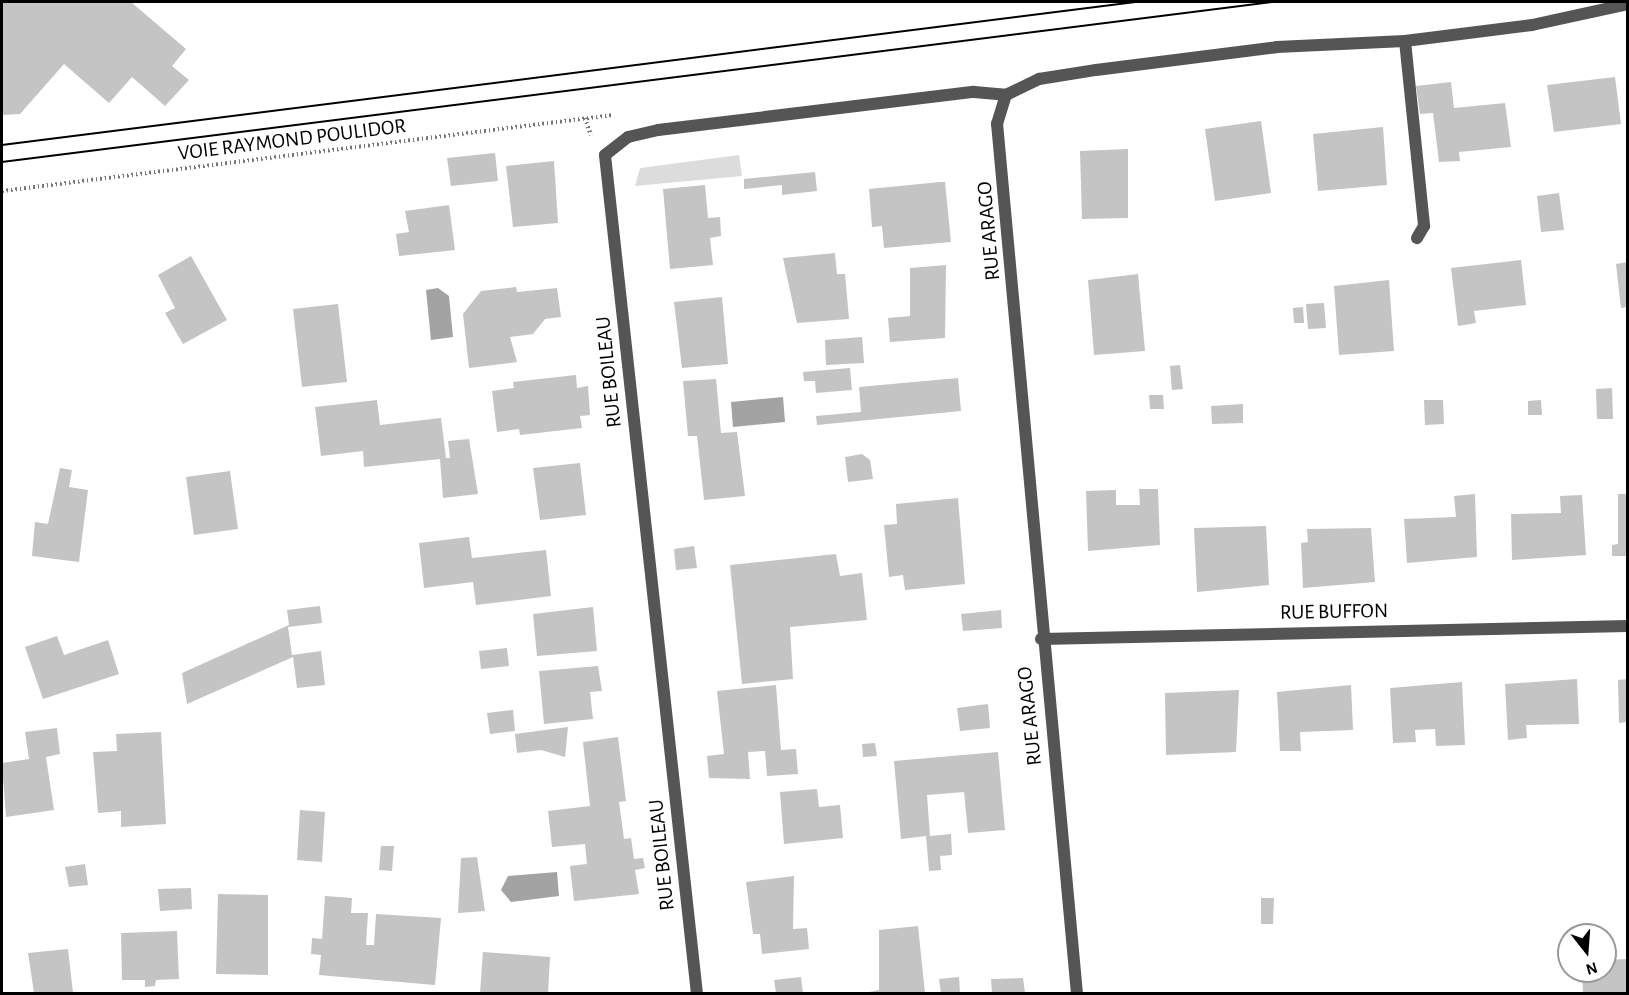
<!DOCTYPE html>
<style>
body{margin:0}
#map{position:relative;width:1629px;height:995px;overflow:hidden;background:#fff;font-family:"Alegreya Sans",sans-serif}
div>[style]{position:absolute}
.green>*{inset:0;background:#dcdcdc}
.water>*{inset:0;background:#a3a3a3}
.building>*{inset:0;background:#c4c4c4}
.path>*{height:4px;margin-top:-2px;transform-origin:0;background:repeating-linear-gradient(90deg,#777 0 1.5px,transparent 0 4.5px)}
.street>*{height:12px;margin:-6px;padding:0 6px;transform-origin:6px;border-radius:6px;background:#555}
.tram>*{height:1.5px;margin:-0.75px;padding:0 0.75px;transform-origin:0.75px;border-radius:0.75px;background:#000}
span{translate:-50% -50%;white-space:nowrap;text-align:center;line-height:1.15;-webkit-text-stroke:5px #fff;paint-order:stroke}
.street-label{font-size:21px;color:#000}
.frame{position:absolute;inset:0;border:3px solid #000;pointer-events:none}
.north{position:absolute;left:1557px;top:923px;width:60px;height:60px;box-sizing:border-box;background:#fff;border:2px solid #999;border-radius:50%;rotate:163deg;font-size:16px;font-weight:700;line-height:24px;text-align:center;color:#000}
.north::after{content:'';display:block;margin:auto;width:21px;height:27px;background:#000;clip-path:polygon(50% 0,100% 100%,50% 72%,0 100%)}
</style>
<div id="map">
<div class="green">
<i style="clip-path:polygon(739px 155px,742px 176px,635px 186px,640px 168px)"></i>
</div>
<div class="water">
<i style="clip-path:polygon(438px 288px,449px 296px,453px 337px,431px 340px,426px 290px)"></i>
<i style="clip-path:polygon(783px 397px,785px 422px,733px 427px,731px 402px)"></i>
<i style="clip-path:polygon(557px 872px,559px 896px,511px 902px,501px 890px,508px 876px)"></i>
</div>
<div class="building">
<i style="clip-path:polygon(2px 2px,131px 2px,186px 49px,172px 66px,189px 80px,165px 106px,132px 77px,109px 103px,64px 64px,20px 114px,2px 115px)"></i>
<i style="clip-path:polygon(1615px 77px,1621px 124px,1554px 132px,1547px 85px)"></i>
<i style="clip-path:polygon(1451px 82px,1454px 108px,1505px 103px,1511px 147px,1459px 152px,1460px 161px,1439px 162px,1433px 113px,1420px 114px,1416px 86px)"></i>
<i style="clip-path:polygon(1261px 121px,1271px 193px,1215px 201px,1205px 129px)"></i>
<i style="clip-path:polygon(1383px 127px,1387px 185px,1318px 191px,1313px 134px)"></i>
<i style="clip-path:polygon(1128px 149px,1128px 218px,1082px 219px,1080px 151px)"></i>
<i style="clip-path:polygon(495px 153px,498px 181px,451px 186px,447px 158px)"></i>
<i style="clip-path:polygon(554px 161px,558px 223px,513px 227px,506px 166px)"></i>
<i style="clip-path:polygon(815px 172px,817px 191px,782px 195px,782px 185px,744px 189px,744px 179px)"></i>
<i style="clip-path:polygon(940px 182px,945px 182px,951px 242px,884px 248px,882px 226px,872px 227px,869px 189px)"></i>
<i style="clip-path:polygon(705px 185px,708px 218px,720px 217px,721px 236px,710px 238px,713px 265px,670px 269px,663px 189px)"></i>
<i style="clip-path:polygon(1559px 193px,1564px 230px,1541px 232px,1537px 196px)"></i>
<i style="clip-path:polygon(449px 205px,455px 250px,399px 256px,396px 234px,409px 232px,405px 211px)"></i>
<i style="clip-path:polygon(835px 253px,837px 274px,845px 274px,849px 319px,797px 323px,783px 258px)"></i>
<i style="clip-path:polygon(191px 256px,227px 320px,183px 344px,165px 313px,175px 308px,158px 275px)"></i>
<i style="clip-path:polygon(1521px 260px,1526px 305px,1474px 311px,1476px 323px,1458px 326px,1451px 268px)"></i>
<i style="clip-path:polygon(1628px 262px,1628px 307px,1621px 308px,1616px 264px)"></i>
<i style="clip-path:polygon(946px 265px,945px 338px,890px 342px,888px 318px,910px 316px,910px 268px)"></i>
<i style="clip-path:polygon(1138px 274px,1145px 351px,1094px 355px,1088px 280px)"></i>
<i style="clip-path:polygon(1389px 280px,1394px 351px,1339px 355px,1334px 286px)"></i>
<i style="clip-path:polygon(516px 287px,517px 292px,557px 288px,561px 317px,545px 319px,533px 334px,510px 337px,517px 362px,469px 368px,463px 314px,481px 291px)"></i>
<i style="clip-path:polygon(722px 297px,728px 364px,682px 368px,674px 302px)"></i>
<i style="clip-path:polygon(1324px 303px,1326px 328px,1308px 329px,1306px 304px)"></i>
<i style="clip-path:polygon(338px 304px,347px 382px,302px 387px,293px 309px)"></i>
<i style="clip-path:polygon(1303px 307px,1304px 323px,1294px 323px,1293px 308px)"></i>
<i style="clip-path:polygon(862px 337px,864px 363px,826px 365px,825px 340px)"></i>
<i style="clip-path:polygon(1180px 365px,1183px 389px,1172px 390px,1170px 366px)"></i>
<i style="clip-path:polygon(850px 368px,852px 390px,816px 393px,815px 381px,804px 381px,803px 372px)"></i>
<i style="clip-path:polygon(576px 375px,577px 388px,588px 386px,590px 415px,580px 416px,582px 428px,520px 435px,519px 429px,497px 432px,492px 391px,514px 388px,513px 382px)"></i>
<i style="clip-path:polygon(958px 378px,961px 411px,817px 425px,816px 416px,861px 412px,859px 387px)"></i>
<i style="clip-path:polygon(716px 379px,721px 433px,737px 432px,745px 496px,704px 500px,697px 436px,688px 436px,683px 381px)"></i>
<i style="clip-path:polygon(1612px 388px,1613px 419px,1597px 419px,1596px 389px)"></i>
<i style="clip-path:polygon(1149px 395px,1163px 395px,1164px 409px,1150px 409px)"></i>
<i style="clip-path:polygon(377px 400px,380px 425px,441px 418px,446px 458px,450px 458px,448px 441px,469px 439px,478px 494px,443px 498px,440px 459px,364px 467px,363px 451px,321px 456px,315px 407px)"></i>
<i style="clip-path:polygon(1424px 400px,1443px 400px,1444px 424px,1425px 425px)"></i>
<i style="clip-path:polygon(1541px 400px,1542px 415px,1528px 415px,1528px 401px)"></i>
<i style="clip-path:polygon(1243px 404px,1243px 423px,1212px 424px,1211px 406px)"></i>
<i style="clip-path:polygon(862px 454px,870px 460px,873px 479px,848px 482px,845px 457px)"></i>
<i style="clip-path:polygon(580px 463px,586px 515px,540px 520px,533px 468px)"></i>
<i style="clip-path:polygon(60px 468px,72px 470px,69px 487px,88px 490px,79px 562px,32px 556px,35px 522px,48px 524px)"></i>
<i style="clip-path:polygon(230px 471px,238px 529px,194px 535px,186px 477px)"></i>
<i style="clip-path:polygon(1139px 489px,1158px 489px,1160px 545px,1088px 551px,1086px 491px,1116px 490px,1116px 505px,1140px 505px)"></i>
<i style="clip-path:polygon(1475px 494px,1477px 557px,1407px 563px,1404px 519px,1456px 517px,1454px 496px)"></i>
<i style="clip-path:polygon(1618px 494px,1628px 494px,1628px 556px,1612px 556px,1612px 545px,1618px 544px)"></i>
<i style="clip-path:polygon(1582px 495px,1586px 555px,1512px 560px,1511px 514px,1561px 513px,1560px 496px)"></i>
<i style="clip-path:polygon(958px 498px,965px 584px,905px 590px,903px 575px,889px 577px,884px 525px,897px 524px,896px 504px)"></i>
<i style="clip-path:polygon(1266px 526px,1269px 585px,1197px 592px,1194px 528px)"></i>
<i style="clip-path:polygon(1371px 528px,1375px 582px,1303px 588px,1301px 543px,1308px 542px,1307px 529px)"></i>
<i style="clip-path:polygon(469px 537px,472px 558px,546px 550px,551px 596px,476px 605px,473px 582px,424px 588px,419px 543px)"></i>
<i style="clip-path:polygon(694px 546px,697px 568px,676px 570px,674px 549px)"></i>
<i style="clip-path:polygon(836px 554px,840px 576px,862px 573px,867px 620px,790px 627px,793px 679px,742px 684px,730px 565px)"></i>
<i style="clip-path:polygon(320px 606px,322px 623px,288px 627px,292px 655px,321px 651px,325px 685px,297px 688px,293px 657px,187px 704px,182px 673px,289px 625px,287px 610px)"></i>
<i style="clip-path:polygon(593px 607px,597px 651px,537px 656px,533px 614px)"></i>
<i style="clip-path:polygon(1001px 610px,1002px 628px,963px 631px,961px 614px)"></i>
<i style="clip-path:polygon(57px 636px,64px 655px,108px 640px,119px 674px,43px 699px,25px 647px)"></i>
<i style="clip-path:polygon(507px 648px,509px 666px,481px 669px,479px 651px)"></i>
<i style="clip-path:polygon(598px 666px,602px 691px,590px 692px,593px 719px,544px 724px,539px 671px)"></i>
<i style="clip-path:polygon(1577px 679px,1579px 724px,1526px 725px,1527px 738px,1508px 740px,1505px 684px)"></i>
<i style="clip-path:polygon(1628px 679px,1628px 722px,1619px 723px,1618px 680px)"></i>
<i style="clip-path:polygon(1462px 682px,1465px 745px,1436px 746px,1435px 729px,1415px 730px,1416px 742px,1393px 743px,1390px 688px)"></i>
<i style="clip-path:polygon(776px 685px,781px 750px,796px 749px,798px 774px,767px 776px,765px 751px,748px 752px,750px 779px,709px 778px,707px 756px,724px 754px,717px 691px)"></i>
<i style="clip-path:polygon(1351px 685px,1353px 730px,1300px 732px,1301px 751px,1280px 751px,1277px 692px)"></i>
<i style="clip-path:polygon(1239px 690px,1236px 752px,1166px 755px,1165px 693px)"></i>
<i style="clip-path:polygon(988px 704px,990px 728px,960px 731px,957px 708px)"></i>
<i style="clip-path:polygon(513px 710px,515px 731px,490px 734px,487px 713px)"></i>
<i style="clip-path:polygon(568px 727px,565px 757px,541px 750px,517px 753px,515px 734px)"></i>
<i style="clip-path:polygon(57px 728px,60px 754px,46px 757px,54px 810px,6px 817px,2px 763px,29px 759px,25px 732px)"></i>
<i style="clip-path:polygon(161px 732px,166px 824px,121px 827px,121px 811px,98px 813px,93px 752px,117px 751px,116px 734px)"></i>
<i style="clip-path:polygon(618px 737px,626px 801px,619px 802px,624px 839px,631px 838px,634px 859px,643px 858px,645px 868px,635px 870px,639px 894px,574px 901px,570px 866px,587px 864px,585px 844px,552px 847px,548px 811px,590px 806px,583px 742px)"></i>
<i style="clip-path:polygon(875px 743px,877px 756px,863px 757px,862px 744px)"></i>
<i style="clip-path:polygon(998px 752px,1005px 830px,968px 833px,964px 792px,927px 795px,930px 836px,951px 834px,952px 855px,940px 856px,941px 870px,929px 871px,926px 836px,901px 839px,894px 761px)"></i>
<i style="clip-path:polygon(817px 789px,819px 807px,840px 805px,843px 838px,784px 844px,780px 792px)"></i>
<i style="clip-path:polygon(300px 810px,325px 812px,322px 862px,297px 860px)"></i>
<i style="clip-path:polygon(381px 846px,394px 846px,392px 871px,379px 870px)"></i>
<i style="clip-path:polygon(477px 857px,485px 911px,458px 913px,461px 858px)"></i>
<i style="clip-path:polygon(85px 864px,88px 885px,69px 887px,65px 867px)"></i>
<i style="clip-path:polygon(794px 876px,793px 929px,807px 928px,809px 949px,762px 954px,760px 934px,753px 934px,746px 882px)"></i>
<i style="clip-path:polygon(191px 888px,192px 909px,160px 911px,158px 889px)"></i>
<i style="clip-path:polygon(218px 894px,268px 895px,268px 975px,216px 974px)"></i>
<i style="clip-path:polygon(325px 896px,352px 898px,351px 913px,368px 913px,366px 945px,374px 945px,376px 914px,441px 918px,435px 985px,319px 975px,321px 955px,311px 954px,312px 938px,322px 939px)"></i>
<i style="clip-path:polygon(1261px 898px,1274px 898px,1273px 924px,1261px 924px)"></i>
<i style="clip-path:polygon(918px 926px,925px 993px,864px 993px,879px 990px,879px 930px)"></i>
<i style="clip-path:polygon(177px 931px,179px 979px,156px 980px,155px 986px,145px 987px,145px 980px,122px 980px,121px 933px)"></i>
<i style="clip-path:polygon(68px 949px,73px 993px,34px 993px,28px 953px)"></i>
<i style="clip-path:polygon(483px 952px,550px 957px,548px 993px,480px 993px)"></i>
<i style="clip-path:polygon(1628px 959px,1628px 993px,1583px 993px,1582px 971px,1605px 971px,1605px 960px)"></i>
<i style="clip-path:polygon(801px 977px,803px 993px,776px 993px,774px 980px)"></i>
<i style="clip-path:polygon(959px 977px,960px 993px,941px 993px,939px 979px)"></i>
<i style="clip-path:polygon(1023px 978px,1025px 993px,992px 993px,991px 979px)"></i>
</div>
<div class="path">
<i style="left:585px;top:118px;width:18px;rotate:71deg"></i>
<i style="left:2px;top:191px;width:616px;rotate:-7.09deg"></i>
</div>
<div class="street">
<i style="left:1405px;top:41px;width:186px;rotate:84.1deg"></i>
<i style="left:1424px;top:226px;width:14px;rotate:120deg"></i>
<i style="left:1041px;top:639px;width:587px;rotate:-1.27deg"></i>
<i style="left:697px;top:994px;width:844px;rotate:-96.26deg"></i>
<i style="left:605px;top:155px;width:29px;rotate:-38deg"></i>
<i style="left:628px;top:137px;width:31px;rotate:-13deg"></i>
<i style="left:658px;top:130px;width:318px;rotate:-6.9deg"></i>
<i style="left:974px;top:92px;width:32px;rotate:5deg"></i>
<i style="left:1077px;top:994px;width:874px;rotate:-95.25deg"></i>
<i style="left:997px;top:124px;width:30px;rotate:-73deg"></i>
<i style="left:1006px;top:95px;width:37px;rotate:-26deg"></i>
<i style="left:1039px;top:79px;width:58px;rotate:-9deg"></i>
<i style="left:1096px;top:70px;width:182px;rotate:-7.2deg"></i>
<i style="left:1277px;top:47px;width:128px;rotate:-2.7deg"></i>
<i style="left:1405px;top:41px;width:128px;rotate:-7.2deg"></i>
<i style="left:1532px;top:25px;width:98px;rotate:-12.3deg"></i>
</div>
<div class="tram">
<i style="left:2px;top:145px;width:1142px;rotate:-7.19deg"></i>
<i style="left:2px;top:162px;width:1280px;rotate:-7.18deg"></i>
</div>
<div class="street-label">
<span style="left:292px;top:140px;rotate:-7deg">VOIE RAYMOND POULIDOR</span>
<span style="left:989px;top:231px;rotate:-95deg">RUE ARAGO</span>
<span style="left:609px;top:372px;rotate:-96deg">RUE BOILEAU</span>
<span style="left:1334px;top:612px;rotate:-1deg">RUE BUFFON</span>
<span style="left:1030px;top:716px;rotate:-96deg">RUE ARAGO</span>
<span style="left:662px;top:855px;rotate:-96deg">RUE BOILEAU</span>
</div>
<div class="frame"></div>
<div class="north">N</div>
</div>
